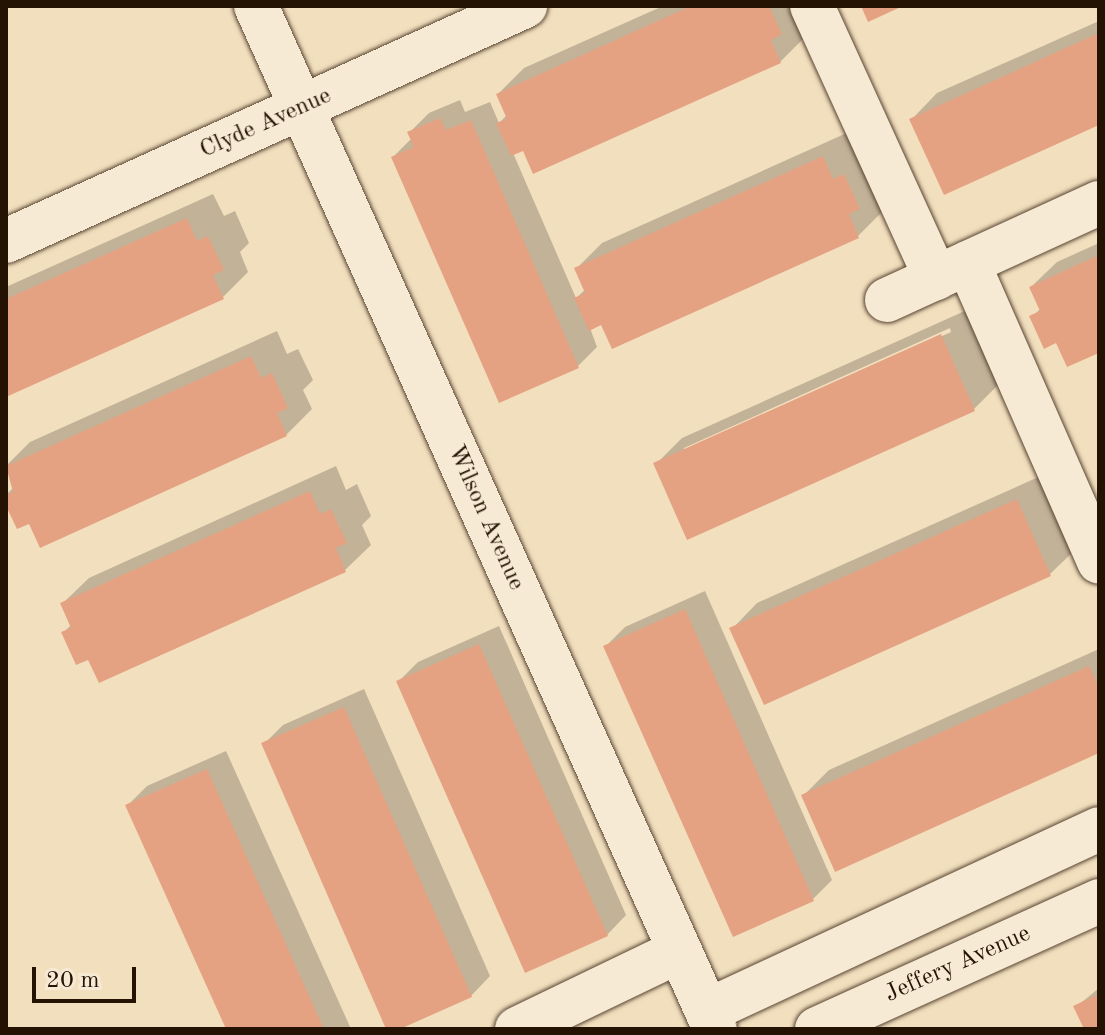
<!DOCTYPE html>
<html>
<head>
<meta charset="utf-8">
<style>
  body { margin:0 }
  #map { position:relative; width:1105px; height:1035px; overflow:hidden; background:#f2dfbe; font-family:"Old Standard TT",serif }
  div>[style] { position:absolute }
  .shadow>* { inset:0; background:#0003 }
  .building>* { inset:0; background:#e5a282 }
  .roads { filter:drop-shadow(0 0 2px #584532) drop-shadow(0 0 2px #584532) }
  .minor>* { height:44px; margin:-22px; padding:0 22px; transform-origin:22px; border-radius:22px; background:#f7ead5 }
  span { translate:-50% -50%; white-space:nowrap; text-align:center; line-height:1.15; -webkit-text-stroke:7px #f7ead5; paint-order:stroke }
  .street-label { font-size:24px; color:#241203 }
  .frame { position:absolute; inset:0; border:8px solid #241203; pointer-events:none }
  .scale { position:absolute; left:32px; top:967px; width:104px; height:36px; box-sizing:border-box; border:4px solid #241203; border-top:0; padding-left:10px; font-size:24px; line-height:28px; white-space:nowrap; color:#241203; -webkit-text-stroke:6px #f7ead5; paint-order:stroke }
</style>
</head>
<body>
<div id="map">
  <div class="shadow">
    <div style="clip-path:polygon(663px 6px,806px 6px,806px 36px,780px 62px,513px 153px,576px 298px,586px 289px,576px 269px,602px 243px,849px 132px,884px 210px,858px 236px,613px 346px,602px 323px,590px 328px,597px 347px,578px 366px,500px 400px,393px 157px,412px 138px,410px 132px,429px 113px,460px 100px,465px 112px,490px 102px,499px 123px,507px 115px,498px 94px,524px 68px)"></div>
    <div style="clip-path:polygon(1099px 21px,1099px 123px,912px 119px,937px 93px)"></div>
    <div style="clip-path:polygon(213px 194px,224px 216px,235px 211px,249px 243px,240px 252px,248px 272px,222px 298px,6px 395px,6px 287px)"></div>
    <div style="clip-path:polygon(1099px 243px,1099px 351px,1057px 341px,1032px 317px,1041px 308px,1031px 287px,1057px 262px)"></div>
    <div style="clip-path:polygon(evenodd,967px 310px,1000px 383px,974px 409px,688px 537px,656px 464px,682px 438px,967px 310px,950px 328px,951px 332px,684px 452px,684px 448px,950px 328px)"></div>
    <div style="clip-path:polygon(277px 331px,287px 354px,298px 349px,313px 380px,303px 390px,312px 409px,286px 435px,30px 522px,6px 501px,6px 495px,13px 488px,6px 466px,30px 442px)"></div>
    <div style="clip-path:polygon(336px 466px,346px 490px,357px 484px,371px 516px,362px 525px,371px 545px,345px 570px,89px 657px,63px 633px,72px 624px,63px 603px,89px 578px)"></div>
    <div style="clip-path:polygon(1043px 475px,1076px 549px,1050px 574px,765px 703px,732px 629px,757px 603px)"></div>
    <div style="clip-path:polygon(705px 591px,832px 880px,813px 899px,606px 646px,625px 627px)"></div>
    <div style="clip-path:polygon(499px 626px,626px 915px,607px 935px,398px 682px,418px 662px)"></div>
    <div style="clip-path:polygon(1099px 649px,1099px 751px,803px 796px,829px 770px)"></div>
    <div style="clip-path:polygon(364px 689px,490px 976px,471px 996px,395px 1029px,388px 1029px,264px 744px,283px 725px)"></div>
    <div style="clip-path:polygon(226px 751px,351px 1029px,228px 1029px,128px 805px,147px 786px)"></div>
    <div style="clip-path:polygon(1099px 988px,1099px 1029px,1086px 1029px,1076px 1007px)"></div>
  </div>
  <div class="building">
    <div style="clip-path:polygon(691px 6px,769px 6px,782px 34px,771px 40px,781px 63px,533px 174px,523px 151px,511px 156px,496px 123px,507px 119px,496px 94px)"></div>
    <div style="clip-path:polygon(861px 6px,903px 6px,868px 22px)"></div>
    <div style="clip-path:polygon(1099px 33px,1099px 125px,944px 195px,909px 119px)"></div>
    <div style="clip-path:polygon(440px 118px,446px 130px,471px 120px,579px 368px,499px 403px,391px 157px,414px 147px,407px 132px)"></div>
    <div style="clip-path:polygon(823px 156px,833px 179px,844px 174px,860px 209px,849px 214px,859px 238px,612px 349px,601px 325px,589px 331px,574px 298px,585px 293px,574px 268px)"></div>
    <div style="clip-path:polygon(187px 218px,197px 241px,208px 236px,224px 270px,213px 275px,224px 299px,6px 397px,6px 299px)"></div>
    <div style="clip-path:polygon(1099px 255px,1099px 353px,1067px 367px,1056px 343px,1044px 349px,1029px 316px,1040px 311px,1029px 287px)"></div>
    <div style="clip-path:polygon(941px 334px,975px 411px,687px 540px,653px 463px)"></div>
    <div style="clip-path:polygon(251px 356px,261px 378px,272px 373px,288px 408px,277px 413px,287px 436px,40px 548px,29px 524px,17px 529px,6px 506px,6px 495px,13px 492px,6px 466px)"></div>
    <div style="clip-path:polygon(310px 491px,320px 514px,331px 509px,347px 543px,336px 548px,346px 572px,99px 683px,88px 660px,76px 665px,61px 632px,71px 628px,60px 603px)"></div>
    <div style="clip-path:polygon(1017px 499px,1051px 576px,764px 705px,729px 628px)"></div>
    <div style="clip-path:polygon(685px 609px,814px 901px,733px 937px,603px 646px)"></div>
    <div style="clip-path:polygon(479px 644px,608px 936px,525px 973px,396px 681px)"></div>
    <div style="clip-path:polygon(1089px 666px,1099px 688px,1099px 753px,835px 872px,801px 795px)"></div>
    <div style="clip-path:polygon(344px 707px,472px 997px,400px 1029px,386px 1029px,261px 743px)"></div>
    <div style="clip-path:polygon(207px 769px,324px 1029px,226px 1029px,125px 805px)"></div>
    <div style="clip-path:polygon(1099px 994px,1099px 1029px,1084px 1029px,1073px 1006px)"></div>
  </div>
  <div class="roads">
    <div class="minor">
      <div style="left:256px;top:6px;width:1121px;rotate:65.84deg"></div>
      <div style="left:812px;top:6px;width:299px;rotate:65.5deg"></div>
      <div style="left:6px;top:241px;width:570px;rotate:-24.36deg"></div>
      <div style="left:968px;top:263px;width:326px;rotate:66.3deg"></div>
      <div style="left:887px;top:300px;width:233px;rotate:-24.6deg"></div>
      <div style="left:707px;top:1011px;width:432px;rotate:-24.9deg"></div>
      <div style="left:517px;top:1029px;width:180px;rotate:-25.7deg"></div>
      <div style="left:817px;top:1029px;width:310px;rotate:-24.4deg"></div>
    </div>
  </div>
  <div class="street-label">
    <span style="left:266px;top:124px;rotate:-24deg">Clyde Avenue</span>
    <span style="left:485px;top:518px;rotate:66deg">Wilson Avenue</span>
    <span style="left:958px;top:965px;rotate:-24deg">Jeffery Avenue</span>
  </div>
  <div class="frame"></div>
  <div class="scale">20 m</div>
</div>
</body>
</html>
